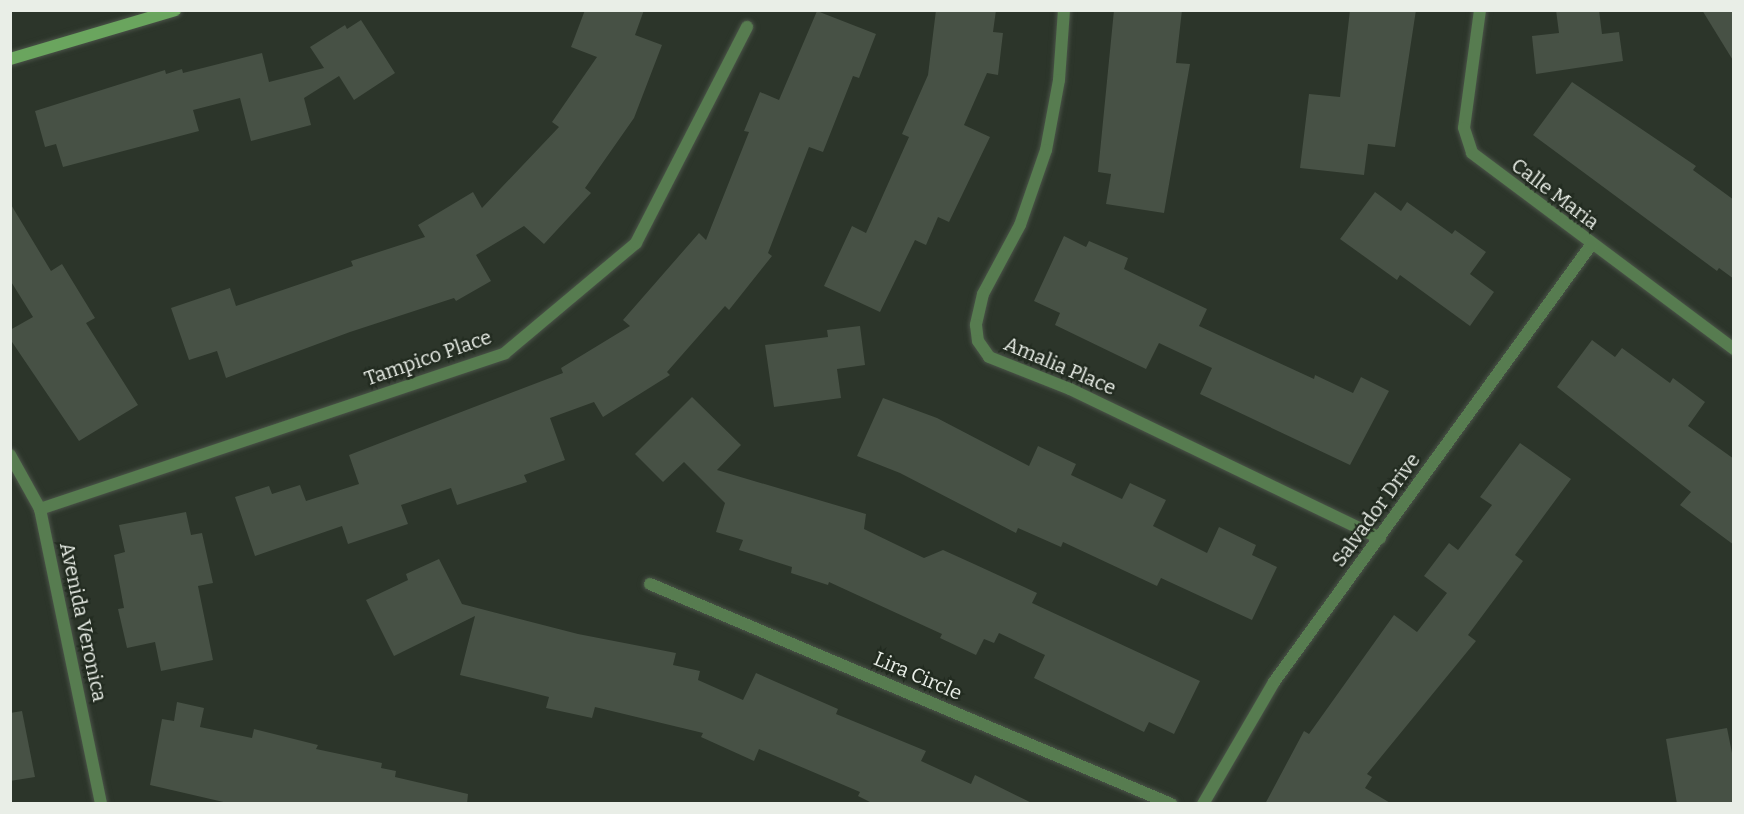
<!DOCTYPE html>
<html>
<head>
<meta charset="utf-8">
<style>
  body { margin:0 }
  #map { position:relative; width:1744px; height:814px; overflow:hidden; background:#2c352a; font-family:Bitter,serif }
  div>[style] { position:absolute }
  .building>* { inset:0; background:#475145 }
  .roads { filter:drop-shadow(0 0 2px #4a5348) drop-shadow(0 0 2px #4a5348) }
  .street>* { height:12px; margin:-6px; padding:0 6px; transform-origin:6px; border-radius:6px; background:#577c50 }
  .secondary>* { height:12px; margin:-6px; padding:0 6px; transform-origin:6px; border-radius:6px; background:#6aa55e }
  span { translate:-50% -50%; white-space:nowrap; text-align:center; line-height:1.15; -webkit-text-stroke:4.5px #222b20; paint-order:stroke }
  .street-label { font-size:20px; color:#e9eee7 }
  .frame { position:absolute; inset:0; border:12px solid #e9eee7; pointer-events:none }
</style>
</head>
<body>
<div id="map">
  <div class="building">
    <div style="clip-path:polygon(585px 10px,644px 10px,635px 35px,662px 45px,634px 118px,585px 188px,591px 193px,544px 244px,524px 226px,476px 255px,491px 281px,456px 301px,454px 298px,350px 332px,226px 378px,217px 351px,189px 360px,171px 308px,230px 288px,236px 306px,353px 266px,351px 261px,425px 237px,418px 225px,473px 192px,482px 208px,559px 127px,552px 122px,597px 57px,571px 47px)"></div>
    <div style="clip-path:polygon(936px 10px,996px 10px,993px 32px,1003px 33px,998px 75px,987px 73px,964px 125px,990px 137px,949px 222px,938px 217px,926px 245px,915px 240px,880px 312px,824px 286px,852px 226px,866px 233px,909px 137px,902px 134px,928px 75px)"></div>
    <div style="clip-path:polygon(1114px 10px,1182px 10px,1176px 63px,1190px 64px,1164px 213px,1106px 204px,1111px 174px,1098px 172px)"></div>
    <div style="clip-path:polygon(1350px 10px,1416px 10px,1395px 147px,1368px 144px,1364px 175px,1300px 168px,1309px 94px,1340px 97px)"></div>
    <div style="clip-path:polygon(1556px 10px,1599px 10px,1602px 34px,1619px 32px,1623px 61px,1536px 74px,1532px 36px,1559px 33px)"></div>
    <div style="clip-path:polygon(1702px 10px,1734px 10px,1734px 62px)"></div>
    <div style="clip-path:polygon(817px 11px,876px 34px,859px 78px,853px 76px,823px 152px,809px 147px,768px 253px,772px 256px,729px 310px,725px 306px,667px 372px,670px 375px,603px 417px,594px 402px,550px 418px,565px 460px,524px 475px,527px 482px,457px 505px,451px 488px,401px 505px,408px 524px,348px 544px,342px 526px,255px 556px,235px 497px,269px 486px,272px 494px,300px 485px,306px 501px,359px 484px,349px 455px,563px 373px,561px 368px,630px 326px,623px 320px,699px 233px,706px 240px,749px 132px,744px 131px,760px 92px,779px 100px)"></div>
    <div style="clip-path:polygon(361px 20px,395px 73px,354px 100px,339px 76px,304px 98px,311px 125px,251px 141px,240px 98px,193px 110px,199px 131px,63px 167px,56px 144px,45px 147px,35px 111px,165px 70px,166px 74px,182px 69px,183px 73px,262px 53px,269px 82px,324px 68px,310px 47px,345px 25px,347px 29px)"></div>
    <div style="clip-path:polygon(1572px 82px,1696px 166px,1693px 170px,1734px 200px,1734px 279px,1719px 268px,1717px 271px,1533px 135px)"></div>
    <div style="clip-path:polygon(1375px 192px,1401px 211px,1407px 202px,1452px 234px,1455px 230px,1486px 252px,1470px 274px,1494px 292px,1470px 326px,1400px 275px,1397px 280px,1340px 239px)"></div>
    <div style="clip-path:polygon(10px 203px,51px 271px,62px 264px,95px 318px,86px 323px,138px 405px,79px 441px,10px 339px,10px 330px,33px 317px,10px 280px)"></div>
    <div style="clip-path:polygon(1064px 236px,1086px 247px,1089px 241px,1128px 258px,1124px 269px,1207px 309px,1199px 326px,1314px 379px,1315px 375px,1353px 393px,1361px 377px,1389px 391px,1350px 465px,1200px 394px,1212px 368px,1159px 343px,1146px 369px,1055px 325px,1060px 313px,1034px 301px)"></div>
    <div style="clip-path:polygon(860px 326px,865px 365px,837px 369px,841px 398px,774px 407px,765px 345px,828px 337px,827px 330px)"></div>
    <div style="clip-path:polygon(1592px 340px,1615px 357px,1622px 348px,1670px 383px,1673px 378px,1705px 402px,1688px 426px,1734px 459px,1734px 545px,1680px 505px,1691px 492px,1557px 387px)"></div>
    <div style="clip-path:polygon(692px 397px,741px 445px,717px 470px,866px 514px,864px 529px,924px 558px,943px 550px,974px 564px,1037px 593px,1032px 603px,1200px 681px,1174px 734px,1149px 722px,1144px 732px,1034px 678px,1045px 655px,999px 633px,994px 643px,984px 639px,976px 655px,940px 638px,942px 634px,829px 582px,828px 585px,791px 573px,792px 567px,739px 550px,743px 540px,716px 532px,725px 503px,684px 462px,663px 482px,635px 454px)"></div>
    <div style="clip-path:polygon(883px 398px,937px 418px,1029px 466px,1038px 446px,1076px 464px,1071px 475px,1122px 499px,1130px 483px,1166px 500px,1153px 526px,1207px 553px,1219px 527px,1256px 545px,1252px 555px,1277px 567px,1252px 620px,1161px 578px,1157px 586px,1063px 542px,1061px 547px,1018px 528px,1016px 533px,900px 473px,857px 456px)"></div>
    <div style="clip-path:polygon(1520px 443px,1571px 479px,1515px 555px,1523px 561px,1468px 635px,1476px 641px,1367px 774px,1372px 777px,1365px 788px,1392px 804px,1265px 804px,1304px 731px,1309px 734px,1394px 615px,1417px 632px,1447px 593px,1424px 576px,1449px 543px,1458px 550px,1492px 505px,1480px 497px)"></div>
    <div style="clip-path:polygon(186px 512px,191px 535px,202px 533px,213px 583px,198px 586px,213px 660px,161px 671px,155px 642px,127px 648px,118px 609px,124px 608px,114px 555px,125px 552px,119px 525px)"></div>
    <div style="clip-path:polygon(439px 559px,462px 604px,578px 634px,676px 653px,673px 665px,700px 671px,698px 680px,743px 700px,756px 673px,838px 709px,836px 714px,926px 751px,921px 761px,971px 784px,975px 775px,1034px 804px,874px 804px,858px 796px,860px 792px,759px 749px,754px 761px,701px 737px,703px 733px,595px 707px,592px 718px,546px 708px,549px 697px,460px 675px,475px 616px,394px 656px,366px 600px,408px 580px,406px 574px)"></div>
    <div style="clip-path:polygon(177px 702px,204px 708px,200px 727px,252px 738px,254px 729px,318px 745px,316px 749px,382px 763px,381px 768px,396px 771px,395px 777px,468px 794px,467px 804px,232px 804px,150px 785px,162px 719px,174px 721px)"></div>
    <div style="clip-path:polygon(22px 711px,35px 777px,10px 781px,10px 713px)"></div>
    <div style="clip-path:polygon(1727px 728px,1734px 763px,1734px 804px,1677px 804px,1666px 739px)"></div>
  </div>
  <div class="roads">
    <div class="street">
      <div style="left:1064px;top:10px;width:70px;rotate:94.1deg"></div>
      <div style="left:1059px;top:80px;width:71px;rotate:100.5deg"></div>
      <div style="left:1046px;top:150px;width:79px;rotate:109.1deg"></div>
      <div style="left:1020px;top:225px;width:78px;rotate:118.2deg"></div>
      <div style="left:983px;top:294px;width:32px;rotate:103deg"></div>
      <div style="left:976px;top:325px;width:16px;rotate:83deg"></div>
      <div style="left:978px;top:341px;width:19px;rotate:55deg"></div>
      <div style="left:989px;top:357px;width:87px;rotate:21.6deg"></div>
      <div style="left:1070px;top:389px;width:344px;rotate:25.7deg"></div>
      <div style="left:1480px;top:10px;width:119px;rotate:97.7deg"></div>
      <div style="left:1464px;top:128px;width:26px;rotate:72deg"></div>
      <div style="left:1472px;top:153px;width:327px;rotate:36.8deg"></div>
      <div style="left:10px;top:455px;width:62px;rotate:60.9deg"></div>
      <div style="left:40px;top:509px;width:301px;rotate:78.3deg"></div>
      <div style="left:40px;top:509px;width:490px;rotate:-18.5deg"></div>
      <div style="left:505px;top:353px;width:171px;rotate:-40deg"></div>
      <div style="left:636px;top:243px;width:243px;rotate:-62.8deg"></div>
      <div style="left:650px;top:584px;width:566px;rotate:22.89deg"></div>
      <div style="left:1203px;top:804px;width:141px;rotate:-59.8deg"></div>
      <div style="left:1274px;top:682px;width:540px;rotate:-54.04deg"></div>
    </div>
    <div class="secondary">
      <div style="left:10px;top:59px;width:172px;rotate:-16.5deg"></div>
    </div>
  </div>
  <div class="street-label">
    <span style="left:1555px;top:194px;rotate:37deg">Calle Maria</span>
    <span style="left:428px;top:358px;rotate:-19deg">Tampico Place</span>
    <span style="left:1060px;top:366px;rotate:23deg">Amalia Place</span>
    <span style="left:1376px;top:510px;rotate:-54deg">Salvador Drive</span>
    <span style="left:83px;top:622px;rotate:78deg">Avenida Veronica</span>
    <span style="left:918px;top:676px;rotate:23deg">Lira Circle</span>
  </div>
  <div class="frame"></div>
</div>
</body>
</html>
